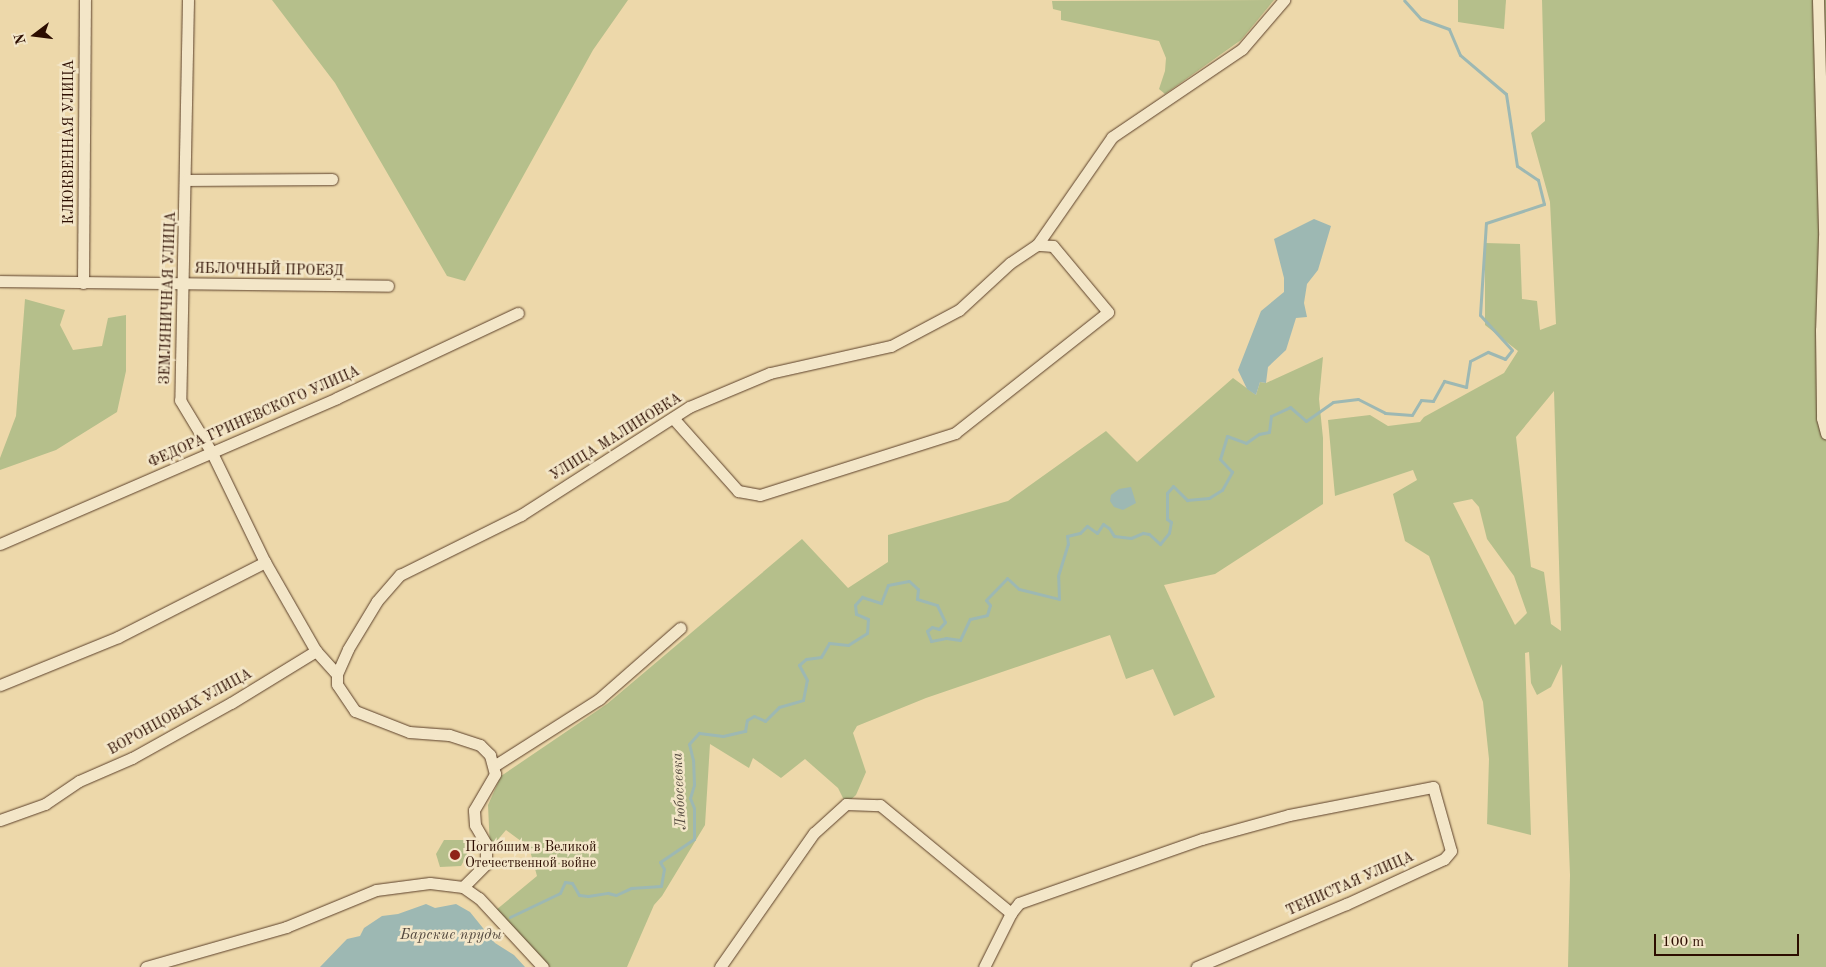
<!DOCTYPE html>
<html>
<head>
<meta charset="utf-8">
<style>
  body { margin:0 }
  #map { position:relative; width:1826px; height:967px; overflow:hidden; background:#edd8aa; font-family:"Old Standard TT",serif }
  div>[style] { position:absolute }
  .green>* { inset:0; background:#b5bf8b }
  .water>* { inset:0; background:#9db8b3 }
  .stream>* { height:3px; margin:-1.5px; padding:0 1.5px; transform-origin:1.5px; border-radius:1.5px; background:#9db8b3 }
  .roads { filter:drop-shadow(0 0 1px #5c402a) drop-shadow(0 0 1px #5c402a) }
  .minor>* { height:11px; margin:-5.5px; padding:0 5.5px; transform-origin:5.5px; border-radius:5.5px; background:#f3e6c8 }
  .dots>* { width:14px; height:14px; translate:-50% -50%; box-sizing:border-box; border:2px solid #f3e6c8; border-radius:50% }
  span { translate:-50% -50%; white-space:nowrap; text-align:center; line-height:1.15; -webkit-text-stroke:5px #f3e6c8; paint-order:stroke }
  .street-label { font-size:14px; color:#2c0d00 }
  .poi-label { font-size:14px; color:#2c0d00 }
  .left { translate:0 -50%; text-align:left }
  .water-label { font-size:15px; color:#54493f; font-style:italic }
  .north { position:absolute; left:10px; top:10px; width:50px; height:50px; -webkit-text-stroke:4px #f3e6c8; paint-order:stroke; rotate:255deg; font-size:14px; font-weight:700; line-height:20px; text-align:center; color:#2c0d00 }
  .north::after { content:''; display:block; margin:auto; width:18px; height:22px; background:#2c0d00; clip-path:polygon(50% 0,100% 100%,50% 72%,0 100%) }
  .scale { position:absolute; left:1654px; top:934px; width:145px; height:22px; box-sizing:border-box; border:2px solid #2c0d00; border-top:0; padding-left:6px; font-size:15px; line-height:18px; white-space:nowrap; color:#2c0d00; -webkit-text-stroke:4px #f3e6c8; paint-order:stroke }
</style>
</head>
<body>
<div id="map">
  <div class="green">
    <div style="clip-path:polygon(272px 0,628px 0,593px 50px,465px 281px,447px 276px,335px 83px)"></div>
    <div style="clip-path:polygon(1274px 0,1241px 40px,1165px 94px,1159px 89px,1165px 71px,1166px 58px,1159px 41px,1061px 20px,1061px 11px,1053px 9px,1052px 1px)"></div>
    <div style="clip-path:polygon(1458px 0,1506px 0,1504px 29px,1458px 22px)"></div>
    <div style="clip-path:polygon(evenodd,1542px 0,1826px 0,1826px 967px,1568px 967px,1570px 875px,1562px 664px,1551px 687px,1537px 695px,1531px 683px,1529px 652px,1525px 653px,1531px 835px,1487px 824px,1489px 759px,1483px 702px,1429px 556px,1405px 541px,1393px 494px,1417px 480px,1413px 470px,1335px 496px,1328px 420px,1370px 415px,1388px 426px,1420px 422px,1424px 417px,1504px 373px,1518px 351px,1485px 325px,1485px 243px,1520px 244px,1522px 299px,1537px 301px,1540px 330px,1556px 324px,1550px 202px,1531px 133px,1545px 121px,1542px 0,1554px 391px,1561px 631px,1551px 624px,1544px 572px,1531px 567px,1516px 437px,1554px 391px,1542px 0,1472px 499px,1479px 507px,1487px 539px,1514px 576px,1527px 613px,1515px 625px,1453px 503px,1472px 499px)"></div>
    <div style="clip-path:polygon(25px 299px,65px 310px,60px 325px,73px 350px,102px 346px,108px 318px,126px 315px,126px 371px,117px 412px,56px 450px,0 470px,0 458px,16px 416px)"></div>
    <div style="clip-path:polygon(1323px 357px,1319px 399px,1323px 438px,1323px 504px,1215px 574px,1164px 585px,1215px 697px,1174px 716px,1153px 669px,1126px 679px,1110px 635px,926px 698px,857px 726px,853px 733px,866px 772px,856px 795px,846px 804px,838px 788px,805px 759px,781px 778px,753px 758px,749px 768px,710px 744px,705px 825px,662px 896px,654px 905px,627px 967px,550px 967px,496px 910px,537px 876px,529px 847px,506px 830px,490px 849px,488px 805px,501px 776px,607px 704px,802px 539px,848px 588px,888px 562px,888px 535px,1008px 501px,1106px 431px,1137px 462px,1233px 378px,1256px 395px,1260px 382px,1266px 383px)"></div>
    <div style="clip-path:polygon(444px 840px,467px 840px,467px 855px,461px 866px,440px 867px,436px 854px)"></div>
  </div>
  <div class="water">
    <div style="clip-path:polygon(1314px 219px,1331px 226px,1318px 270px,1307px 284px,1304px 303px,1307px 317px,1296px 318px,1286px 350px,1268px 367px,1266px 383px,1260px 382px,1256px 395px,1247px 389px,1238px 370px,1261px 311px,1284px 292px,1284px 278px,1274px 239px)"></div>
    <div style="clip-path:polygon(1131px 487px,1136px 503px,1123px 510px,1114px 507px,1110px 501px,1111px 495px,1119px 489px)"></div>
    <div style="clip-path:polygon(426px 904px,435px 908px,456px 904px,470px 912px,495px 943px,514px 955px,525px 967px,320px 967px,347px 939px,360px 936px,364px 928px,382px 916px,398px 914px)"></div>
  </div>
  <div class="stream">
    <div style="left:510px;top:917px;width:55px;rotate:-25.6deg"></div>
    <div style="left:560px;top:893px;width:12px;rotate:-66deg"></div>
    <div style="left:565px;top:882px;width:7px;rotate:8deg"></div>
    <div style="left:572px;top:883px;width:14px;rotate:60deg"></div>
    <div style="left:579px;top:895px;width:9px;rotate:6deg"></div>
    <div style="left:588px;top:896px;width:20px;rotate:-9deg"></div>
    <div style="left:608px;top:893px;width:8px;rotate:14deg"></div>
    <div style="left:616px;top:895px;width:17px;rotate:-25deg"></div>
    <div style="left:631px;top:888px;width:30px;rotate:-4deg"></div>
    <div style="left:661px;top:886px;width:17px;rotate:-80deg"></div>
    <div style="left:664px;top:869px;width:8px;rotate:-120deg"></div>
    <div style="left:660px;top:862px;width:41px;rotate:-34.1deg"></div>
    <div style="left:694px;top:839px;width:31px;rotate:-90deg"></div>
    <div style="left:694px;top:808px;width:11px;rotate:-112deg"></div>
    <div style="left:690px;top:798px;width:14px;rotate:-73deg"></div>
    <div style="left:694px;top:785px;width:25px;rotate:-92deg"></div>
    <div style="left:693px;top:760px;width:16px;rotate:-104deg"></div>
    <div style="left:689px;top:744px;width:15px;rotate:-48deg"></div>
    <div style="left:699px;top:733px;width:24px;rotate:7deg"></div>
    <div style="left:723px;top:736px;width:23px;rotate:-13deg"></div>
    <div style="left:745px;top:731px;width:11px;rotate:-80deg"></div>
    <div style="left:747px;top:720px;width:8px;rotate:-30deg"></div>
    <div style="left:754px;top:716px;width:12px;rotate:24deg"></div>
    <div style="left:765px;top:721px;width:20px;rotate:-45deg"></div>
    <div style="left:779px;top:707px;width:25px;rotate:-16deg"></div>
    <div style="left:803px;top:700px;width:20px;rotate:-79deg"></div>
    <div style="left:807px;top:680px;width:17px;rotate:-118deg"></div>
    <div style="left:799px;top:665px;width:9px;rotate:-41deg"></div>
    <div style="left:806px;top:659px;width:15px;rotate:-8deg"></div>
    <div style="left:821px;top:657px;width:16px;rotate:-60deg"></div>
    <div style="left:829px;top:643px;width:19px;rotate:6deg"></div>
    <div style="left:848px;top:645px;width:22px;rotate:-32deg"></div>
    <div style="left:867px;top:633px;width:14px;rotate:-86deg"></div>
    <div style="left:868px;top:619px;width:13px;rotate:-157deg"></div>
    <div style="left:856px;top:614px;width:9px;rotate:-96deg"></div>
    <div style="left:855px;top:605px;width:11px;rotate:-49deg"></div>
    <div style="left:862px;top:597px;width:20px;rotate:18deg"></div>
    <div style="left:881px;top:603px;width:19px;rotate:-69deg"></div>
    <div style="left:888px;top:585px;width:21px;rotate:-11deg"></div>
    <div style="left:909px;top:581px;width:12px;rotate:42deg"></div>
    <div style="left:918px;top:589px;width:10px;rotate:96deg"></div>
    <div style="left:917px;top:599px;width:21px;rotate:17deg"></div>
    <div style="left:937px;top:605px;width:19px;rotate:65deg"></div>
    <div style="left:945px;top:622px;width:9px;rotate:131deg"></div>
    <div style="left:939px;top:629px;width:7px;rotate:-164deg"></div>
    <div style="left:932px;top:627px;width:6px;rotate:141deg"></div>
    <div style="left:927px;top:631px;width:11px;rotate:68deg"></div>
    <div style="left:931px;top:641px;width:15px;rotate:-11deg"></div>
    <div style="left:946px;top:638px;width:14px;rotate:8deg"></div>
    <div style="left:960px;top:640px;width:23px;rotate:-65deg"></div>
    <div style="left:970px;top:619px;width:17px;rotate:-13deg"></div>
    <div style="left:987px;top:615px;width:10px;rotate:-73deg"></div>
    <div style="left:990px;top:605px;width:6px;rotate:-129deg"></div>
    <div style="left:986px;top:600px;width:30px;rotate:-46deg"></div>
    <div style="left:1007px;top:578px;width:16px;rotate:43deg"></div>
    <div style="left:1019px;top:589px;width:41px;rotate:14deg"></div>
    <div style="left:1059px;top:599px;width:23px;rotate:-92deg"></div>
    <div style="left:1058px;top:576px;width:34px;rotate:-73deg"></div>
    <div style="left:1068px;top:544px;width:8px;rotate:-97deg"></div>
    <div style="left:1067px;top:536px;width:13px;rotate:-13deg"></div>
    <div style="left:1080px;top:533px;width:10px;rotate:-45deg"></div>
    <div style="left:1087px;top:526px;width:12px;rotate:35deg"></div>
    <div style="left:1097px;top:533px;width:11px;rotate:-56deg"></div>
    <div style="left:1103px;top:524px;width:7px;rotate:34deg"></div>
    <div style="left:1109px;top:528px;width:9px;rotate:58deg"></div>
    <div style="left:1114px;top:536px;width:17px;rotate:7deg"></div>
    <div style="left:1131px;top:538px;width:13px;rotate:-23deg"></div>
    <div style="left:1143px;top:533px;width:6px;rotate:9deg"></div>
    <div style="left:1149px;top:534px;width:15px;rotate:42deg"></div>
    <div style="left:1160px;top:544px;width:14px;rotate:-51deg"></div>
    <div style="left:1169px;top:533px;width:11px;rotate:-80deg"></div>
    <div style="left:1171px;top:522px;width:5px;rotate:-143deg"></div>
    <div style="left:1167px;top:519px;width:26px;rotate:-90deg"></div>
    <div style="left:1167px;top:493px;width:9px;rotate:-49deg"></div>
    <div style="left:1173px;top:486px;width:20px;rotate:45deg"></div>
    <div style="left:1187px;top:500px;width:22px;rotate:-5deg"></div>
    <div style="left:1209px;top:498px;width:15px;rotate:-32deg"></div>
    <div style="left:1222px;top:490px;width:21px;rotate:-61deg"></div>
    <div style="left:1232px;top:472px;width:18px;rotate:-133deg"></div>
    <div style="left:1220px;top:459px;width:24px;rotate:-73deg"></div>
    <div style="left:1227px;top:436px;width:20px;rotate:20deg"></div>
    <div style="left:1246px;top:443px;width:16px;rotate:-35deg"></div>
    <div style="left:1259px;top:434px;width:10px;rotate:-11deg"></div>
    <div style="left:1269px;top:432px;width:16px;rotate:-83deg"></div>
    <div style="left:1271px;top:416px;width:21px;rotate:-25deg"></div>
    <div style="left:1290px;top:407px;width:21px;rotate:41deg"></div>
    <div style="left:1306px;top:421px;width:33px;rotate:-35deg"></div>
    <div style="left:1333px;top:402px;width:25px;rotate:-7deg"></div>
    <div style="left:1358px;top:399px;width:30px;rotate:27deg"></div>
    <div style="left:1385px;top:413px;width:27px;rotate:4deg"></div>
    <div style="left:1412px;top:415px;width:17px;rotate:-59deg"></div>
    <div style="left:1421px;top:400px;width:12px;rotate:5deg"></div>
    <div style="left:1433px;top:401px;width:23px;rotate:-61deg"></div>
    <div style="left:1444px;top:381px;width:23px;rotate:15deg"></div>
    <div style="left:1466px;top:387px;width:26px;rotate:-81deg"></div>
    <div style="left:1470px;top:361px;width:20px;rotate:-27deg"></div>
    <div style="left:1488px;top:352px;width:18px;rotate:22deg"></div>
    <div style="left:1505px;top:359px;width:11px;rotate:-52deg"></div>
    <div style="left:1512px;top:350px;width:47px;rotate:-132.4deg"></div>
    <div style="left:1480px;top:315px;width:92px;rotate:-86.3deg"></div>
    <div style="left:1486px;top:223px;width:61px;rotate:-18.1deg"></div>
    <div style="left:1544px;top:204px;width:25px;rotate:-104deg"></div>
    <div style="left:1538px;top:180px;width:25px;rotate:-146deg"></div>
    <div style="left:1517px;top:166px;width:73px;rotate:-98.7deg"></div>
    <div style="left:1506px;top:94px;width:60px;rotate:-139.7deg"></div>
    <div style="left:1460px;top:55px;width:28px;rotate:-113deg"></div>
    <div style="left:1449px;top:29px;width:30px;rotate:-160deg"></div>
    <div style="left:1421px;top:19px;width:25px;rotate:-132deg"></div>
  </div>
  <div class="roads">
    <div class="minor">
      <div style="left:188px;top:0;width:400px;rotate:91.1deg"></div>
      <div style="left:180px;top:400px;width:62px;rotate:58.9deg"></div>
      <div style="left:212px;top:453px;width:121px;rotate:64.1deg"></div>
      <div style="left:265px;top:562px;width:103px;rotate:60.2deg"></div>
      <div style="left:1818px;top:0;width:237px;rotate:88.5deg"></div>
      <div style="left:1824px;top:237px;width:93px;rotate:91.8deg"></div>
      <div style="left:1821px;top:330px;width:88px;rotate:89.3deg"></div>
      <div style="left:1822px;top:418px;width:16px;rotate:75deg"></div>
      <div style="left:186px;top:180px;width:146px;rotate:-0.4deg"></div>
      <div style="left:0;top:281px;width:388px;rotate:0.7deg"></div>
      <div style="left:83px;top:283px;width:283px;rotate:-89.6deg"></div>
      <div style="left:673px;top:418px;width:98px;rotate:48.3deg"></div>
      <div style="left:738px;top:491px;width:22px;rotate:10deg"></div>
      <div style="left:760px;top:495px;width:205px;rotate:-17.6deg"></div>
      <div style="left:955px;top:433px;width:195px;rotate:-38.3deg"></div>
      <div style="left:1108px;top:312px;width:86px;rotate:-129.8deg"></div>
      <div style="left:1053px;top:246px;width:16px;rotate:-176deg"></div>
      <div style="left:0;top:544px;width:367px;rotate:-23.4deg"></div>
      <div style="left:337px;top:398px;width:200px;rotate:-25.2deg"></div>
      <div style="left:0;top:685px;width:127px;rotate:-22.1deg"></div>
      <div style="left:118px;top:637px;width:165px;rotate:-27deg"></div>
      <div style="left:494px;top:766px;width:125px;rotate:-32.5deg"></div>
      <div style="left:599px;top:699px;width:108px;rotate:-41.2deg"></div>
      <div style="left:0;top:820px;width:48px;rotate:-19.6deg"></div>
      <div style="left:45px;top:804px;width:41px;rotate:-34.1deg"></div>
      <div style="left:79px;top:781px;width:58px;rotate:-23.5deg"></div>
      <div style="left:132px;top:758px;width:113px;rotate:-29.1deg"></div>
      <div style="left:231px;top:703px;width:100px;rotate:-31.5deg"></div>
      <div style="left:316px;top:651px;width:31px;rotate:48deg"></div>
      <div style="left:463px;top:887px;width:33px;rotate:-45deg"></div>
      <div style="left:486px;top:864px;width:20px;rotate:-90deg"></div>
      <div style="left:486px;top:844px;width:22px;rotate:-120deg"></div>
      <div style="left:475px;top:825px;width:15px;rotate:-94deg"></div>
      <div style="left:474px;top:810px;width:42px;rotate:-59.7deg"></div>
      <div style="left:495px;top:774px;width:20px;rotate:-105deg"></div>
      <div style="left:490px;top:755px;width:14px;rotate:-135deg"></div>
      <div style="left:480px;top:745px;width:33px;rotate:-162deg"></div>
      <div style="left:449px;top:735px;width:40px;rotate:-175.7deg"></div>
      <div style="left:409px;top:732px;width:58px;rotate:-158.7deg"></div>
      <div style="left:355px;top:711px;width:32px;rotate:-124deg"></div>
      <div style="left:337px;top:684px;width:10px;rotate:-90deg"></div>
      <div style="left:337px;top:674px;width:27px;rotate:-66deg"></div>
      <div style="left:348px;top:649px;width:56px;rotate:-58.9deg"></div>
      <div style="left:377px;top:601px;width:35px;rotate:-49deg"></div>
      <div style="left:400px;top:575px;width:135px;rotate:-26.4deg"></div>
      <div style="left:521px;top:515px;width:200px;rotate:-32.7deg"></div>
      <div style="left:689px;top:407px;width:88px;rotate:-22.8deg"></div>
      <div style="left:770px;top:373px;width:124px;rotate:-12.6deg"></div>
      <div style="left:891px;top:346px;width:77px;rotate:-27.9deg"></div>
      <div style="left:959px;top:310px;width:69px;rotate:-42.7deg"></div>
      <div style="left:1010px;top:263px;width:32px;rotate:-34deg"></div>
      <div style="left:1037px;top:245px;width:131px;rotate:-55.2deg"></div>
      <div style="left:1112px;top:137px;width:157px;rotate:-34.1deg"></div>
      <div style="left:1242px;top:49px;width:65px;rotate:-49.4deg"></div>
      <div style="left:146px;top:967px;width:146px;rotate:-15.9deg"></div>
      <div style="left:286px;top:927px;width:97px;rotate:-22.3deg"></div>
      <div style="left:376px;top:890px;width:54px;rotate:-7.4deg"></div>
      <div style="left:430px;top:883px;width:33px;rotate:7deg"></div>
      <div style="left:463px;top:887px;width:19px;rotate:35deg"></div>
      <div style="left:479px;top:898px;width:94px;rotate:47.2deg"></div>
      <div style="left:720px;top:967px;width:164px;rotate:-55deg"></div>
      <div style="left:814px;top:833px;width:43px;rotate:-42.2deg"></div>
      <div style="left:846px;top:804px;width:34px;rotate:2deg"></div>
      <div style="left:880px;top:805px;width:170px;rotate:39.5deg"></div>
      <div style="left:1011px;top:913px;width:13px;rotate:-51deg"></div>
      <div style="left:1019px;top:903px;width:194px;rotate:-19.3deg"></div>
      <div style="left:1202px;top:839px;width:90px;rotate:-15.4deg"></div>
      <div style="left:1289px;top:815px;width:147px;rotate:-11deg"></div>
      <div style="left:1433px;top:787px;width:66px;rotate:74.3deg"></div>
      <div style="left:1451px;top:851px;width:11px;rotate:131deg"></div>
      <div style="left:1444px;top:859px;width:108px;rotate:155.3deg"></div>
      <div style="left:1346px;top:904px;width:162px;rotate:157.1deg"></div>
      <div style="left:984px;top:967px;width:60px;rotate:-63.4deg"></div>
    </div>
  </div>
  <div class="dots">
    <div style="left:455px;top:855px;background:#8f2418"></div>
  </div>
  <div class="street-label">
    <span style="left:69px;top:142px;rotate:-90deg">КЛЮКВЕННАЯ УЛИЦА</span>
    <span style="left:269px;top:270px;rotate:1deg">ЯБЛОЧНЫЙ ПРОЕЗД</span>
    <span style="left:168px;top:298px;rotate:-88deg">ЗЕМЛЯНИЧНАЯ УЛИЦА</span>
    <span style="left:254px;top:417px;rotate:-24deg">ФЕДОРА ГРИНЕВСКОГО УЛИЦА</span>
    <span style="left:616px;top:437px;rotate:-32deg">УЛИЦА МАЛИНОВКА</span>
    <span style="left:180px;top:712px;rotate:-29deg">ВОРОНЦОВЫХ УЛИЦА</span>
    <span style="left:1350px;top:884px;rotate:-24deg">ТЕНИСТАЯ УЛИЦА</span>
  </div>
  <div class="poi-label">
    <span class="left" style="left:465px;top:855px">Погибшим в Великой<br>Отечественной войне</span>
  </div>
  <div class="water-label">
    <span style="left:680px;top:791px;rotate:-93deg">Любосеевка</span>
    <span style="left:451px;top:936px">Барские пруды</span>
  </div>
  <div class="north">N</div>
  <div class="scale">100 m</div>
</div>
</body>
</html>
